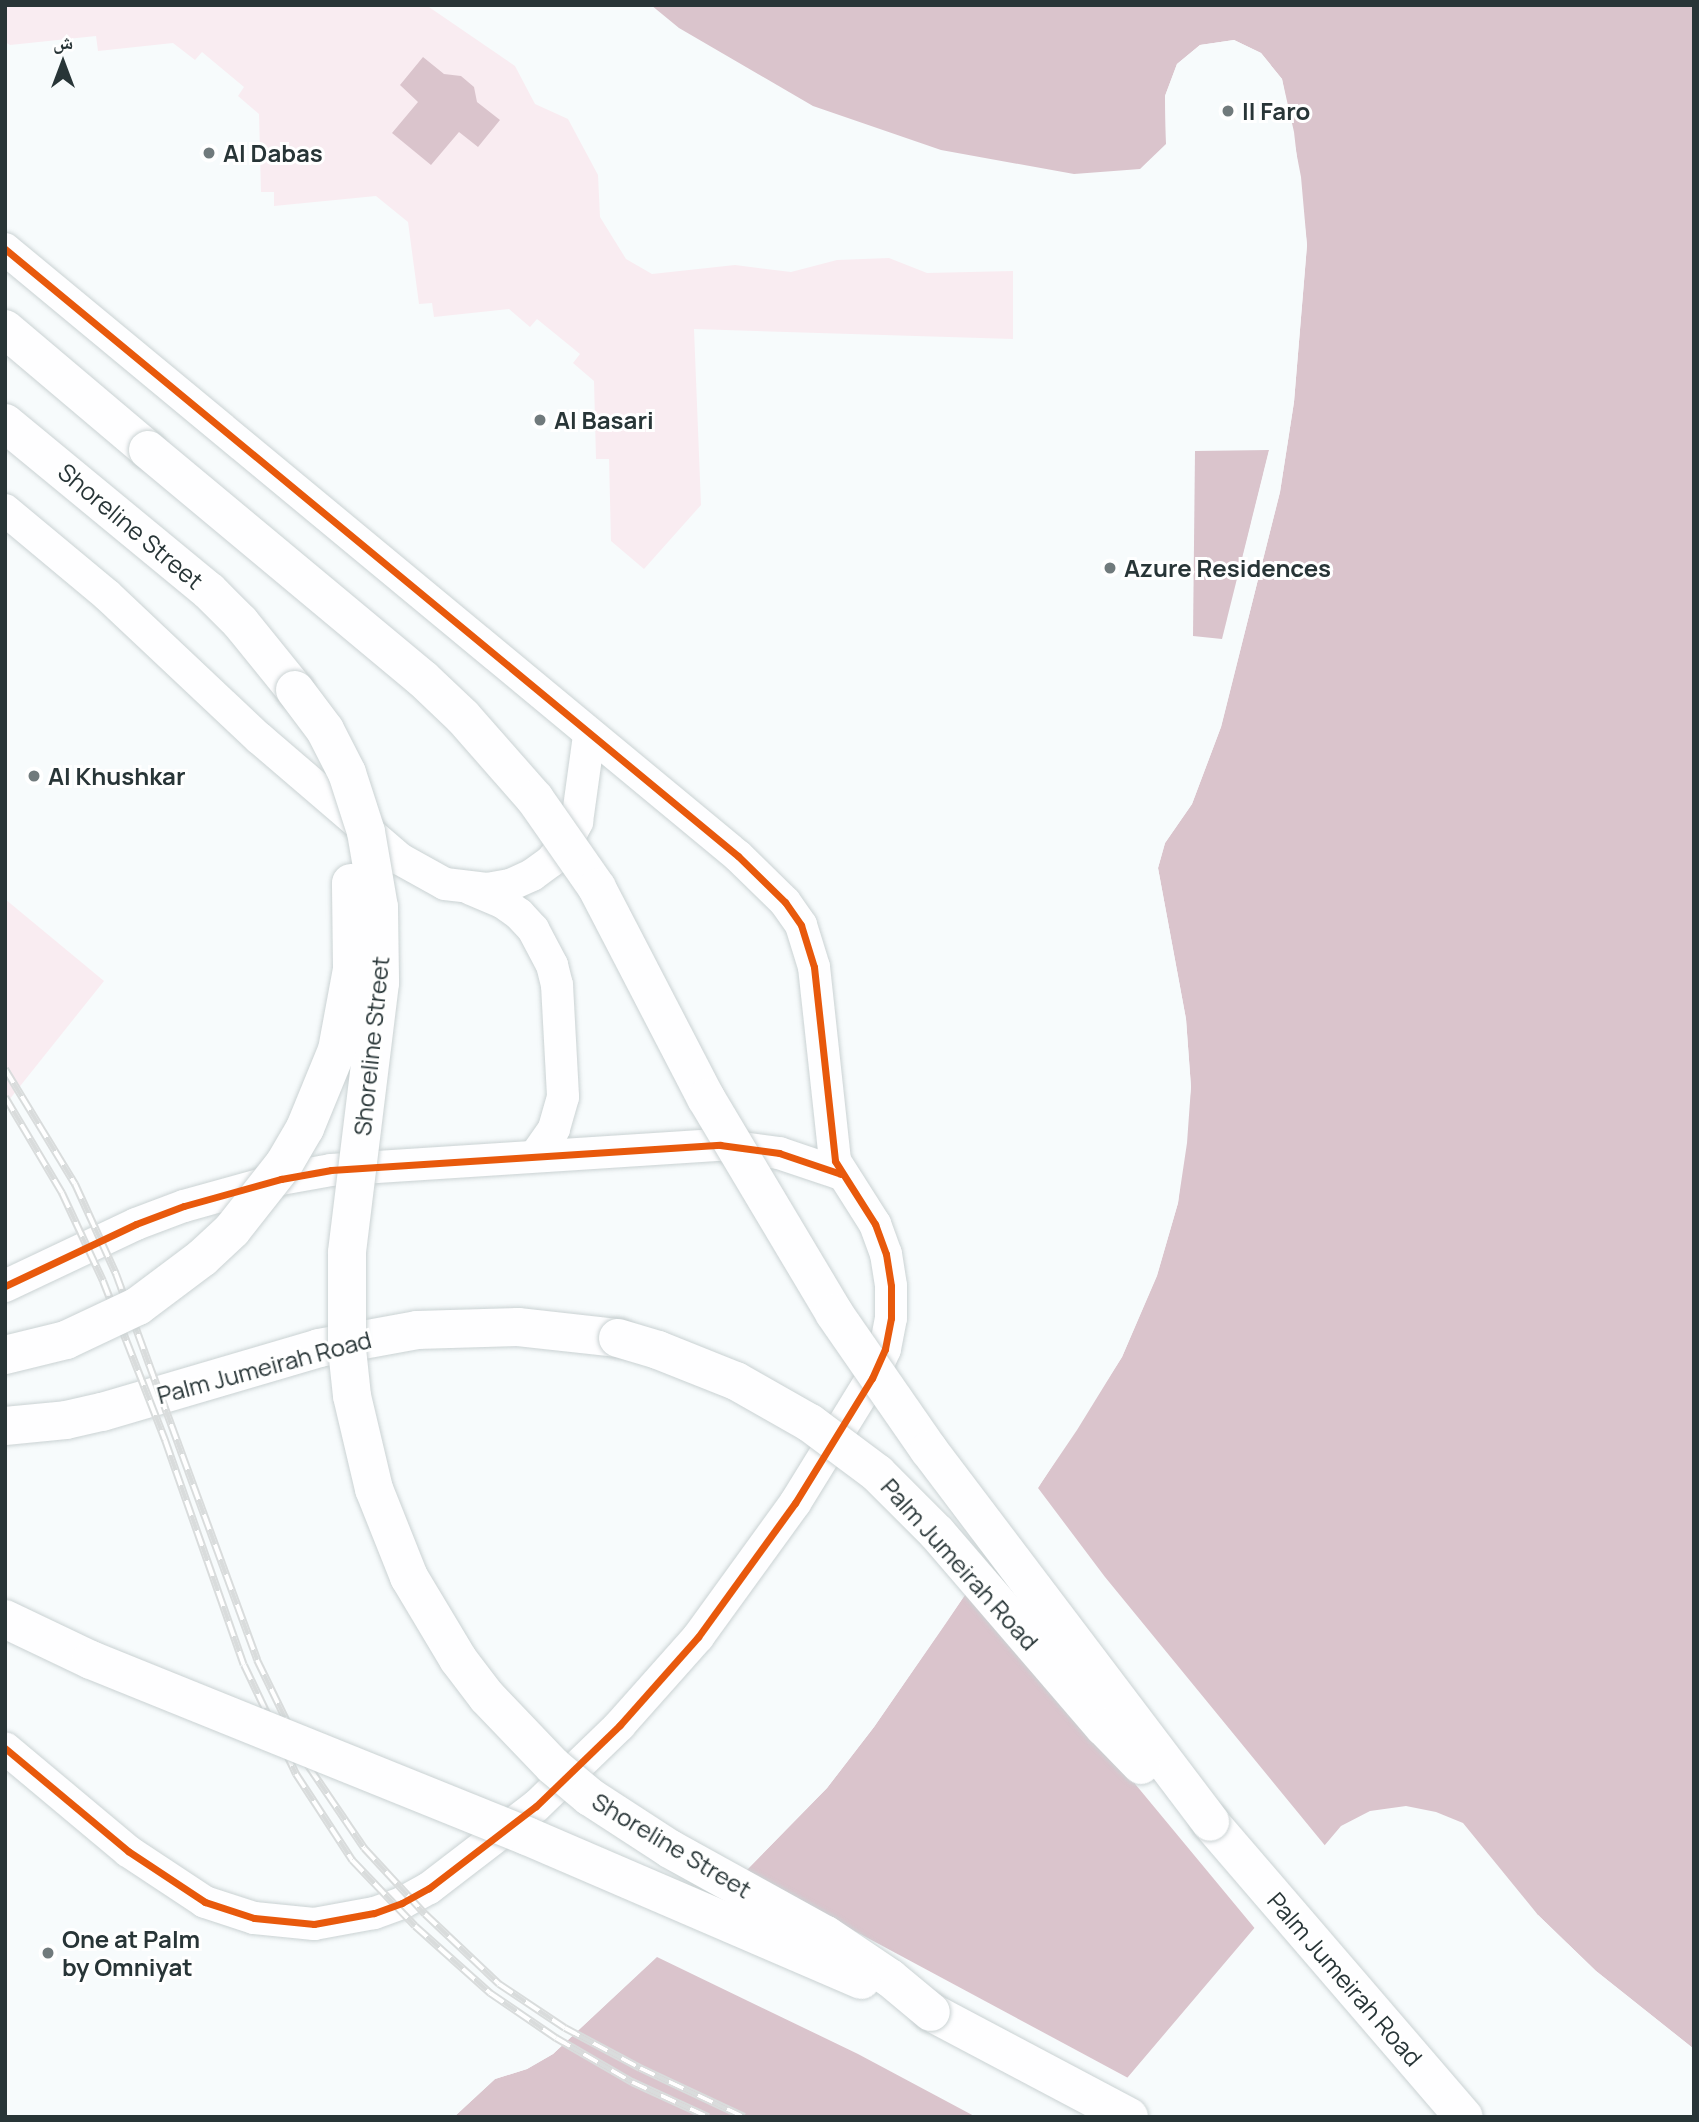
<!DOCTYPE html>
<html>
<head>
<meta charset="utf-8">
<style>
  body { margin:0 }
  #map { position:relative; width:1699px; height:2122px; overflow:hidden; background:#f7fbfc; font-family:Manrope,"Noto Naskh Arabic",sans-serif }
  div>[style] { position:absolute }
  .green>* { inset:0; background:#f9ecf1 }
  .water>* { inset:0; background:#dac4cc }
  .pier>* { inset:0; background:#f7fbfc }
  .roads { filter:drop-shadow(0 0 2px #cad2d3) drop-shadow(0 0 2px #cad2d3) }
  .minor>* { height:32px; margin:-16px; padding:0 16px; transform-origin:16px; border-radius:16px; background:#fefeff }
  .major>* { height:38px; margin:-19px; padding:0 19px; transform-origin:19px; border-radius:19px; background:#fefeff }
  .rail>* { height:8px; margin-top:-4px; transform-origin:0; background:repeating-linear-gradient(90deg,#fff 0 16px,#d9dcdc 0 32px); box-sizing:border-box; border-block:2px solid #d9dcdc }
  .bridges { filter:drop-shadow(0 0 2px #cad2d3) drop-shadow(0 0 2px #cad2d3) }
  .major-bridge>* { height:38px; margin:-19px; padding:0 19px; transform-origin:19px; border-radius:19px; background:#fefeff }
  .cycleway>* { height:7px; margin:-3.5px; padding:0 3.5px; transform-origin:3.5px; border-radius:3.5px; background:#e8590c }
  .dots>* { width:19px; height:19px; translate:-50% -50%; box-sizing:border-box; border:4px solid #fff; border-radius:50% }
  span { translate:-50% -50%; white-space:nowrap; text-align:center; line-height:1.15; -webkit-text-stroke:6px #fff; paint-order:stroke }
  .poi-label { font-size:24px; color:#283537; font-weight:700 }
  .left { translate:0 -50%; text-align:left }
  .street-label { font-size:24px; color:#283537 }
  .frame { position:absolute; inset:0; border:7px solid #283537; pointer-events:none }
  .north { position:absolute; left:28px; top:28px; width:70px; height:70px; -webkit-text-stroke:5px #fff; paint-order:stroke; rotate:0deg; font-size:19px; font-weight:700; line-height:28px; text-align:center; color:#283537 }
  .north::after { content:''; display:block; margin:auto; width:24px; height:32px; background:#283537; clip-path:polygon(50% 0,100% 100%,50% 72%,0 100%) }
</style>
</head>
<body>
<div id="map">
  <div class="green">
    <div style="clip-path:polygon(5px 5px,426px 5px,515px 66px,535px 104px,568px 119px,598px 175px,600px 217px,626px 259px,652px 274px,735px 265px,791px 272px,837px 260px,889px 258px,927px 273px,1013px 271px,1013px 339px,694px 329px,701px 505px,644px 569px,611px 541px,609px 459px,596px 459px,594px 381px,573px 363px,580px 354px,537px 319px,530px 327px,509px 309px,434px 317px,432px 303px,419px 304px,408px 222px,376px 196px,274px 206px,274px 192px,261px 192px,259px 114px,238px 96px,244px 87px,202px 52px,195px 60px,173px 43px,98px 51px,96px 36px,10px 45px,5px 42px)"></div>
    <div style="clip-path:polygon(5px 899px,104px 981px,5px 1105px)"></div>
  </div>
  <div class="water">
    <div style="clip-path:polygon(651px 5px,1694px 5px,1694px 2049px,1596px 1971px,1538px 1915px,1463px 1823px,1436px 1812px,1406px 1806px,1370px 1811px,1341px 1826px,1094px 2117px,454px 2117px,495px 2079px,527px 2069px,553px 2054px,721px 1896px,827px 1788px,874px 1727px,944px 1626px,1077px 1430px,1122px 1357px,1157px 1275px,1178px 1203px,1187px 1143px,1191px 1087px,1186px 1019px,1158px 868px,1165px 843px,1192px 804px,1221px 727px,1280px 492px,1294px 402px,1307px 245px,1301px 177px,1282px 79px,1261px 53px,1234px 40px,1200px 45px,1177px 64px,1165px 96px,1166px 144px,1140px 169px,1074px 174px,941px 150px,813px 106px,679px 28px)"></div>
    <div style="clip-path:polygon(423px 57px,444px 74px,461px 76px,474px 87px,477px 102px,500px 120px,478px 147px,459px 132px,431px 165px,392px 133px,418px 102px,400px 85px)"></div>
    <div style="clip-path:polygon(1269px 450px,1222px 639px,1193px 636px,1195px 451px)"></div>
  </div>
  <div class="pier">
    <div style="clip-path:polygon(1234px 40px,1261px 53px,1282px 79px,1294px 132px,1307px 245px,1294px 402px,1280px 492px,1221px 727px,1192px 804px,1165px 843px,1158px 868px,1186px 1019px,1191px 1087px,1178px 1203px,1157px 1276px,1122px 1357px,1038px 1488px,1105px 1577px,1327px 1848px,1257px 1931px,971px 1586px,874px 1727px,827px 1788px,745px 1872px,1130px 2079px,1098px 2117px,976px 2117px,858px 2054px,657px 1957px,553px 2054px,527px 2069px,495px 2079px,455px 2116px,450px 2117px,493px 2077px,526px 2066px,551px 2051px,718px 1894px,824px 1786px,872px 1725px,1074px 1428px,1119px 1355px,1153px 1274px,1174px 1202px,1187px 1087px,1183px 1019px,1154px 867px,1161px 841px,1189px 802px,1217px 726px,1276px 491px,1291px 402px,1303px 245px,1297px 178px,1279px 80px,1258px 55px,1233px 44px,1202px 48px,1179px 66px,1168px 97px,1168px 147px,1166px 144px,1165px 96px,1177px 64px,1200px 45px)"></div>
    <div style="clip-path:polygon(1270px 447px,1272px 451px,1226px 640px,1222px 642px)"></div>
    <div style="clip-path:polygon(1538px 1915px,1596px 1971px,1694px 2049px,1694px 2053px,1594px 1973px,1537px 1918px)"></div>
  </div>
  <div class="roads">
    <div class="minor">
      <div style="left:5px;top:249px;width:952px;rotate:39.63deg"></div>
      <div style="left:738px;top:856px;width:66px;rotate:44.4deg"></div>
      <div style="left:785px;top:902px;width:28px;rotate:55deg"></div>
      <div style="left:801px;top:925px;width:44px;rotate:72.8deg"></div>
      <div style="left:814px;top:967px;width:195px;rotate:83.8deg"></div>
      <div style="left:835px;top:1161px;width:75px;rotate:57.6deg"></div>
      <div style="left:875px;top:1224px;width:32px;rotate:70deg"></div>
      <div style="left:886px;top:1254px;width:32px;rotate:81deg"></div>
      <div style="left:891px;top:1286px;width:32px;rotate:90deg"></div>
      <div style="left:891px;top:1318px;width:32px;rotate:101deg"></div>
      <div style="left:885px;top:1349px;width:32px;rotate:114deg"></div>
      <div style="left:872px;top:1378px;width:147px;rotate:121.6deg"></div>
      <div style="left:795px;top:1503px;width:165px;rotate:125.9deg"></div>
      <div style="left:698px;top:1637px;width:118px;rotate:131.6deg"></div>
      <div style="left:620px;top:1725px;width:117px;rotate:136deg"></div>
      <div style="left:536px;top:1806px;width:135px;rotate:142.5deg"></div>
      <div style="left:429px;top:1888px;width:31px;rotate:151deg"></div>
      <div style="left:402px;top:1903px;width:30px;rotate:160deg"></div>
      <div style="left:374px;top:1913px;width:61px;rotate:169.6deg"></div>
      <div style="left:314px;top:1924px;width:60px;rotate:-174.3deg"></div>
      <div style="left:254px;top:1918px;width:52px;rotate:-161.9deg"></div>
      <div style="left:205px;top:1902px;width:92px;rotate:-146.5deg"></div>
      <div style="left:128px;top:1851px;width:160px;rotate:-140.1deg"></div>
      <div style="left:5px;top:510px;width:133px;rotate:39.8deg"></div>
      <div style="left:107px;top:595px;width:209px;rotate:43.3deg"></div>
      <div style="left:259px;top:738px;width:186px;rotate:40.6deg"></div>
      <div style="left:400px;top:859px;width:51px;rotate:29.1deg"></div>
      <div style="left:445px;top:884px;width:42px;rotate:6.8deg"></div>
      <div style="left:487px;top:889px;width:23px;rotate:-10deg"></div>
      <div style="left:510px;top:885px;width:24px;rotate:-24deg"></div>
      <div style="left:532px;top:875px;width:24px;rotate:-36deg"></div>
      <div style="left:551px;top:861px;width:23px;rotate:-50deg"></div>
      <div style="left:566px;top:843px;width:24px;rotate:-62deg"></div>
      <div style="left:577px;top:822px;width:87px;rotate:-82.1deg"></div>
      <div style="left:471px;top:889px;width:34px;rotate:23deg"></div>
      <div style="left:502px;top:902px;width:21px;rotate:35deg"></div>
      <div style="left:519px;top:914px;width:21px;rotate:47deg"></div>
      <div style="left:533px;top:929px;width:41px;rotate:62.2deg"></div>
      <div style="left:552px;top:965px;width:21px;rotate:76deg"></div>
      <div style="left:557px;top:985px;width:112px;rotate:86.9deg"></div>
      <div style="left:563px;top:1097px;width:33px;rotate:106deg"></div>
      <div style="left:554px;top:1129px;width:33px;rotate:125deg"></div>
      <div style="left:5px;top:1286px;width:145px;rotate:-25.3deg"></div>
      <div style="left:136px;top:1224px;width:51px;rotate:-20.6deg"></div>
      <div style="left:184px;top:1206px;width:101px;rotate:-15.6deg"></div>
      <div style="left:281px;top:1179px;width:51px;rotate:-10.2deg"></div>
      <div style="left:331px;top:1170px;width:390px;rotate:-3.7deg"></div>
      <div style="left:720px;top:1145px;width:60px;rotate:7.7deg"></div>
      <div style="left:779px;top:1153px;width:65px;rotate:18.7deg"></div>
    </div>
    <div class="major">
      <div style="left:5px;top:329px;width:187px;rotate:40.2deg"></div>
      <div style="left:5px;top:423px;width:264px;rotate:39.5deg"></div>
      <div style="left:209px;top:591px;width:44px;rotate:45deg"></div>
      <div style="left:240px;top:622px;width:87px;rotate:51deg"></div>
      <div style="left:5px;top:1426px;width:61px;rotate:-5.6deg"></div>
      <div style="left:66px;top:1420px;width:37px;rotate:-13deg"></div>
      <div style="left:102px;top:1412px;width:226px;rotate:-16.4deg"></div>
      <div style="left:319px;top:1348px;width:100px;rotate:-10.4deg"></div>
      <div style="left:417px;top:1330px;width:101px;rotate:-1.7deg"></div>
      <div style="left:518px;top:1327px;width:101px;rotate:6.3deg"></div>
      <div style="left:1210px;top:1822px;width:389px;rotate:49.3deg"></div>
      <div style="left:931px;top:2012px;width:224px;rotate:27.9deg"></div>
    </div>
  </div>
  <div class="rail">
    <div style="left:5px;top:1069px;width:135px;rotate:58.7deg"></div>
    <div style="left:75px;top:1184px;width:99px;rotate:65.5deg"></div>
    <div style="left:116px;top:1274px;width:411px;rotate:69.9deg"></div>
    <div style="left:257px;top:1660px;width:119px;rotate:64.1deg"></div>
    <div style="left:309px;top:1767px;width:98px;rotate:55.8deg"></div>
    <div style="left:364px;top:1848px;width:90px;rotate:47.3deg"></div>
    <div style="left:425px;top:1914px;width:102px;rotate:43.4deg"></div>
    <div style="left:499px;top:1984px;width:79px;rotate:33.7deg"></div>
    <div style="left:565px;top:2028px;width:85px;rotate:28.1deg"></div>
    <div style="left:640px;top:2068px;width:115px;rotate:25.2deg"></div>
    <div style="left:5px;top:1097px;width:112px;rotate:59.3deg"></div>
    <div style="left:62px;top:1193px;width:97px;rotate:65deg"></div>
    <div style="left:103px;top:1281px;width:171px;rotate:68.7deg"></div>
    <div style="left:165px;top:1440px;width:238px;rotate:70.7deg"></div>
    <div style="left:244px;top:1665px;width:121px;rotate:64.5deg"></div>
    <div style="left:296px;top:1774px;width:103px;rotate:56.9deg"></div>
    <div style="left:352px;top:1860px;width:91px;rotate:46.3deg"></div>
    <div style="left:415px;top:1926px;width:101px;rotate:41.8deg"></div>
    <div style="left:490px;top:1993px;width:80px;rotate:34.3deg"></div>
    <div style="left:556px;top:2038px;width:88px;rotate:30.1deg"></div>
    <div style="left:632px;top:2082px;width:84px;rotate:24.7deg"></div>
  </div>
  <div class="bridges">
    <div class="major-bridge">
      <div style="left:148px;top:450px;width:358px;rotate:39.8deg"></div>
      <div style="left:423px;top:679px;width:55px;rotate:43.5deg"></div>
      <div style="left:463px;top:717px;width:109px;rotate:48.7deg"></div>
      <div style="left:535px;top:799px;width:108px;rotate:55.1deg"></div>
      <div style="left:597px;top:888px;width:237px;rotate:62.6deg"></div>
      <div style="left:706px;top:1098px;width:250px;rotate:59.2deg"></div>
      <div style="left:834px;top:1313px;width:167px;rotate:55.3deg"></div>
      <div style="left:929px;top:1450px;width:466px;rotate:52.9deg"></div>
      <div style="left:295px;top:690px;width:50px;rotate:53.1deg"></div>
      <div style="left:325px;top:730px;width:48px;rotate:62.9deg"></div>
      <div style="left:347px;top:773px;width:62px;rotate:72.1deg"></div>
      <div style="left:366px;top:832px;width:76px;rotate:80.2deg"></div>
      <div style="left:379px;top:907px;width:76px;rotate:89.2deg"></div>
      <div style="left:380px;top:983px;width:272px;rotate:97deg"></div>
      <div style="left:347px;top:1253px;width:96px;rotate:90deg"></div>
      <div style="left:347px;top:1349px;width:47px;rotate:83.9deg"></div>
      <div style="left:352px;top:1396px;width:96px;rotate:76.7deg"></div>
      <div style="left:374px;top:1489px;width:95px;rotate:68.3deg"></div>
      <div style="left:409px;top:1577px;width:96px;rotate:59.1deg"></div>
      <div style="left:458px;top:1659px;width:48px;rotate:52.7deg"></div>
      <div style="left:487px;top:1697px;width:95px;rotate:46.3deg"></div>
      <div style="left:553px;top:1766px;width:48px;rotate:40deg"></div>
      <div style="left:590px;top:1797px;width:95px;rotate:33deg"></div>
      <div style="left:670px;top:1849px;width:178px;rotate:28.9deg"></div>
      <div style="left:826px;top:1935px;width:77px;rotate:33.9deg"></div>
      <div style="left:890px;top:1978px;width:53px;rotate:39.7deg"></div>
      <div style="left:618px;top:1338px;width:42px;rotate:16.7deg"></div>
      <div style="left:658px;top:1350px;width:84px;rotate:21.7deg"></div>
      <div style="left:736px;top:1381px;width:85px;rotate:29.6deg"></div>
      <div style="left:810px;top:1423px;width:84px;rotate:36.7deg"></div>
      <div style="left:877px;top:1473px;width:85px;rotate:45deg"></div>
      <div style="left:937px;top:1533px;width:256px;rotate:49.3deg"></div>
      <div style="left:1104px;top:1727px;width:53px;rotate:45.8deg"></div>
      <div style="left:5px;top:1355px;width:63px;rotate:-13.8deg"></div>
      <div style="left:66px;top:1340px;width:80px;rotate:-25.3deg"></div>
      <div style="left:138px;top:1306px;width:80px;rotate:-36.9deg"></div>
      <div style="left:202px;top:1258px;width:41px;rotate:-43deg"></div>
      <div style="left:232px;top:1230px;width:84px;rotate:-51.8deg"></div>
      <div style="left:284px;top:1164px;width:42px;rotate:-59.7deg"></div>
      <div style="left:305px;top:1128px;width:84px;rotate:-67.7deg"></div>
      <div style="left:337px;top:1050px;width:82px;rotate:-79.5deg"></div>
      <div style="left:352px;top:969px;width:86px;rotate:-90.7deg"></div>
      <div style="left:5px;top:1619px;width:95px;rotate:25.5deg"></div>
      <div style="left:91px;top:1660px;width:470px;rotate:22deg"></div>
      <div style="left:527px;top:1836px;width:364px;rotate:23.3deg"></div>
    </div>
  </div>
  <div class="cycleway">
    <div style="left:5px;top:249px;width:952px;rotate:39.63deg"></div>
    <div style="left:738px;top:856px;width:66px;rotate:44.4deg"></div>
    <div style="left:785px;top:902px;width:28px;rotate:55deg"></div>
    <div style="left:801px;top:925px;width:44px;rotate:72.8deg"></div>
    <div style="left:814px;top:967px;width:195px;rotate:83.8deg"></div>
    <div style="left:835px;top:1161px;width:75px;rotate:57.6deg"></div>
    <div style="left:875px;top:1224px;width:32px;rotate:70deg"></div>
    <div style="left:886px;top:1254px;width:32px;rotate:81deg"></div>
    <div style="left:891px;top:1286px;width:32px;rotate:90deg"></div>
    <div style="left:891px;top:1318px;width:32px;rotate:101deg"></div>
    <div style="left:885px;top:1349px;width:32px;rotate:114deg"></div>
    <div style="left:872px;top:1378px;width:147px;rotate:121.6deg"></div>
    <div style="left:795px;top:1503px;width:165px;rotate:125.9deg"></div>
    <div style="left:698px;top:1637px;width:118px;rotate:131.6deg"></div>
    <div style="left:620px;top:1725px;width:117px;rotate:136deg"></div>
    <div style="left:536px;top:1806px;width:135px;rotate:142.5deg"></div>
    <div style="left:429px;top:1888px;width:31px;rotate:151deg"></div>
    <div style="left:402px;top:1903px;width:30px;rotate:160deg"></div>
    <div style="left:374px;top:1913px;width:61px;rotate:169.6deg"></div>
    <div style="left:314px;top:1924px;width:60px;rotate:-174.3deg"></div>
    <div style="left:254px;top:1918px;width:52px;rotate:-161.9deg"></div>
    <div style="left:205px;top:1902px;width:92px;rotate:-146.5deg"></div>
    <div style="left:128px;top:1851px;width:160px;rotate:-140.1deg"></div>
    <div style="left:5px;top:1286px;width:145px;rotate:-25.3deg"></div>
    <div style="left:136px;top:1224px;width:51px;rotate:-20.6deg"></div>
    <div style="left:184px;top:1206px;width:101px;rotate:-15.6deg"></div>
    <div style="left:281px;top:1179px;width:51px;rotate:-10.2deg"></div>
    <div style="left:331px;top:1170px;width:390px;rotate:-3.7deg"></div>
    <div style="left:720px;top:1145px;width:60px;rotate:7.7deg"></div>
    <div style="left:779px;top:1153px;width:65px;rotate:18.7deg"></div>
  </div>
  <div class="dots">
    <div style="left:1228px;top:111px;background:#707a7c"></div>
    <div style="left:209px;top:153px;background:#707a7c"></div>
    <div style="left:540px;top:420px;background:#707a7c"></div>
    <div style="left:1110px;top:568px;background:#707a7c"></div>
    <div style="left:34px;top:776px;background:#707a7c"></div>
    <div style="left:48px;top:1953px;background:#707a7c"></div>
  </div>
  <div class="poi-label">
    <span class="left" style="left:1242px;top:111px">Il Faro</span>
    <span class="left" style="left:223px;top:153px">Al Dabas</span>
    <span class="left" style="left:554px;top:420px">Al Basari</span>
    <span class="left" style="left:1124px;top:568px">Azure Residences</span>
    <span class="left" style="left:48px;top:776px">Al Khushkar</span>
    <span class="left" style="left:62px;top:1953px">One at Palm<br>by Omniyat</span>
  </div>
  <div class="street-label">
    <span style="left:131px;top:526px;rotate:40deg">Shoreline Street</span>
    <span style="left:371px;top:1046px;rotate:-84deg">Shoreline Street</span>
    <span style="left:264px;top:1367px;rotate:-15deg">Palm Jumeirah Road</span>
    <span style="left:960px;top:1564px;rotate:48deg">Palm Jumeirah Road</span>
    <span style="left:672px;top:1845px;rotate:31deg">Shoreline Street</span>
    <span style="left:1345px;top:1979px;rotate:49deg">Palm Jumeirah Road</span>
  </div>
  <div class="frame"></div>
  <div class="north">ش</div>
</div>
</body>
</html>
